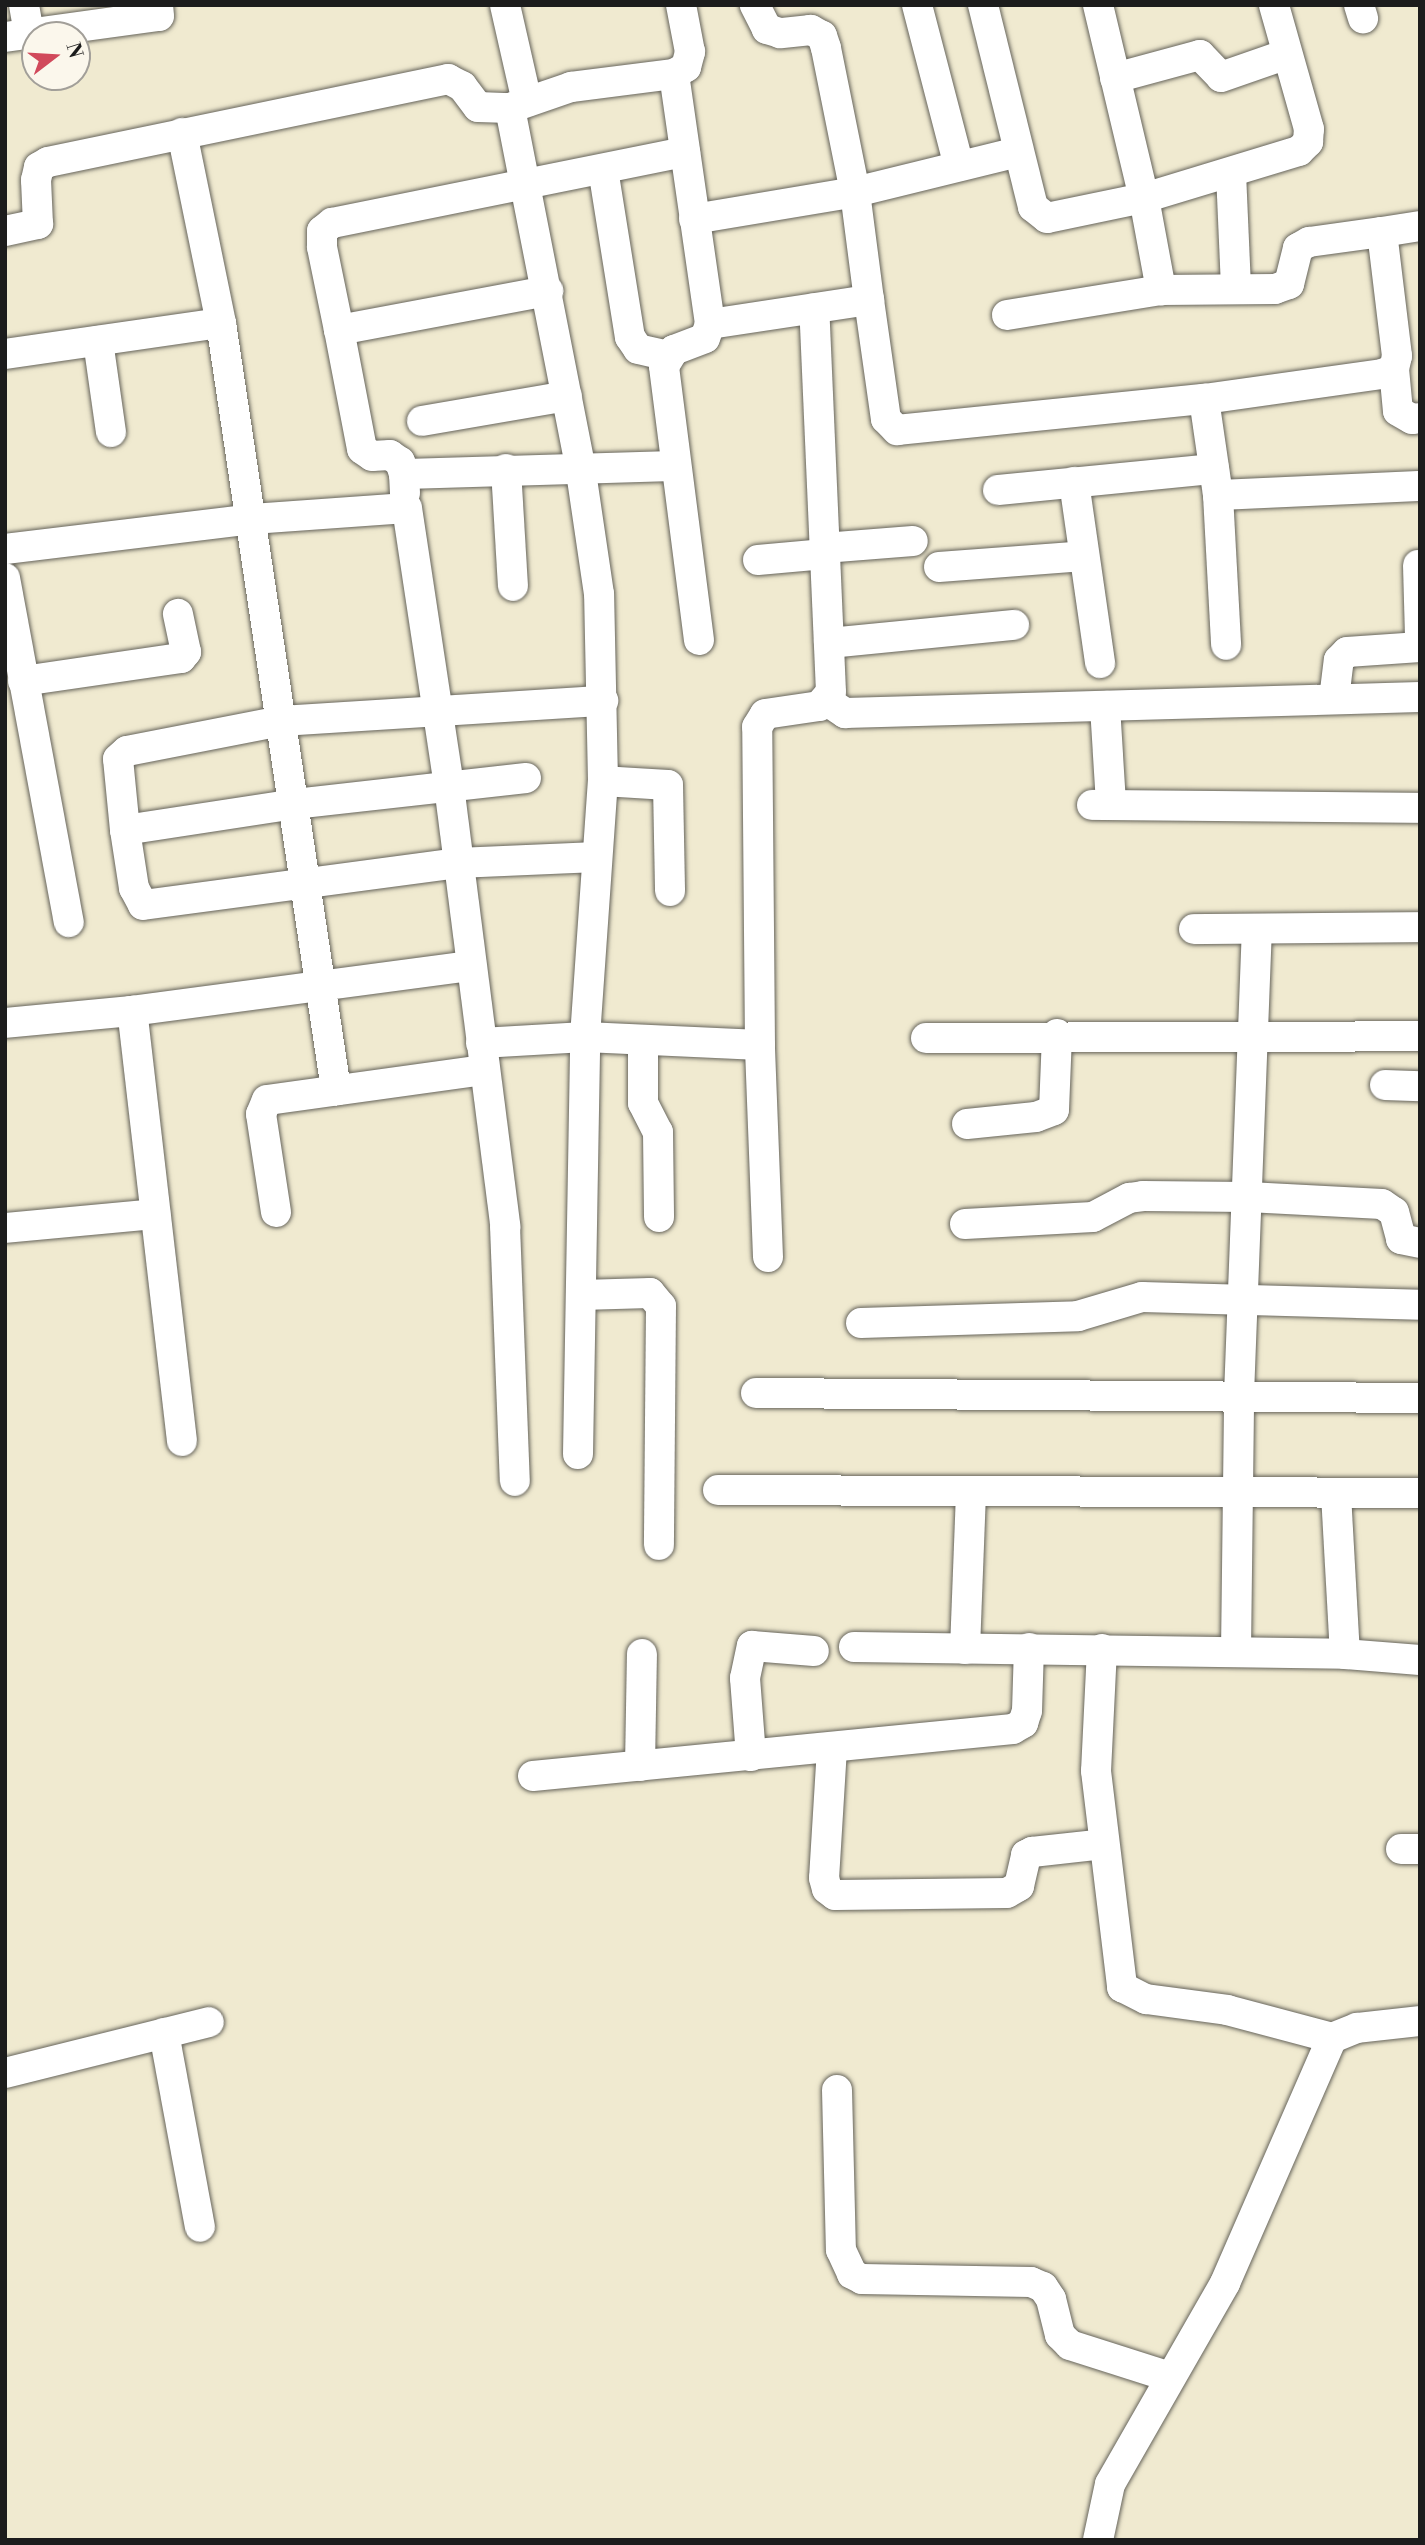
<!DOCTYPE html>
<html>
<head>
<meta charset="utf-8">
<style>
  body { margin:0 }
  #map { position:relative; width:1425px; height:2545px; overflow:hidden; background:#f0ead0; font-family:"Libre Bodoni",serif }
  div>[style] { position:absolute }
  .roads { filter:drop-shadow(0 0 2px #66645b) drop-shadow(0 0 2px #66645b) }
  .minor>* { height:30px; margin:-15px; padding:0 15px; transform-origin:15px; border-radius:15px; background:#fff }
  span { translate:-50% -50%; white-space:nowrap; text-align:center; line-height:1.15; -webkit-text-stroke:5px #fbf7ec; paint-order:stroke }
  .frame { position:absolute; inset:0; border:7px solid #1c1c1c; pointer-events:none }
  .north { position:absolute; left:21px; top:21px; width:70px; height:70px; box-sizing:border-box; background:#fbf7ec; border:2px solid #a29f99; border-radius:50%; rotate:73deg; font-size:19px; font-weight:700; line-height:28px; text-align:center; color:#1c1c1c }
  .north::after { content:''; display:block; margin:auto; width:24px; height:32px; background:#d1495b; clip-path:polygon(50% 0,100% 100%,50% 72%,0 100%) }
</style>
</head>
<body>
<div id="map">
  <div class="roads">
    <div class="minor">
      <div style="left:24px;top:5px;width:28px;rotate:80deg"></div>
      <div style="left:505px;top:5px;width:99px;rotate:77.2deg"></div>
      <div style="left:917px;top:5px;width:166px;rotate:75.4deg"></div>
      <div style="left:983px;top:5px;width:208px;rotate:76.1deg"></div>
      <div style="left:1033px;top:207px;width:18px;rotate:38deg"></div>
      <div style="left:1047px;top:218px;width:99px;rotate:-11.7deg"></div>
      <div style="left:1144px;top:198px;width:94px;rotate:79.5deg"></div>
      <div style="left:1098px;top:5px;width:198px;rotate:76.6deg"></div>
      <div style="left:1144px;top:198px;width:162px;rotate:-16.9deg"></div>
      <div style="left:1299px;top:151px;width:13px;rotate:-45deg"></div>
      <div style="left:1308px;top:142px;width:13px;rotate:-86deg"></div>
      <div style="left:1309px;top:129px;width:129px;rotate:-105.8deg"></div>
      <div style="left:1359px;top:5px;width:14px;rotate:73deg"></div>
      <div style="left:5px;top:37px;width:155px;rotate:-7.8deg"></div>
      <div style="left:159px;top:16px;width:11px;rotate:-95deg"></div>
      <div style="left:674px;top:74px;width:253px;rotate:81.8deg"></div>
      <div style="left:710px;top:324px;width:161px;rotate:-8.6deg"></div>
      <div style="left:869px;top:300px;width:109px;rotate:-97.4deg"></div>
      <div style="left:855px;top:192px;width:147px;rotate:-101.4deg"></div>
      <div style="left:826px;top:48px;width:13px;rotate:-108deg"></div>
      <div style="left:822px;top:36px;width:13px;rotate:-151deg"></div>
      <div style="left:811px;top:30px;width:31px;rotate:174deg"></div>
      <div style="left:780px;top:33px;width:14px;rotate:-163deg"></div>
      <div style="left:767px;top:29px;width:27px;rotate:-117deg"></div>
      <div style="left:1115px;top:78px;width:88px;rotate:-15.1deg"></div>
      <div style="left:1200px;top:55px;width:30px;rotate:46deg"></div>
      <div style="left:1221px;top:77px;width:70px;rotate:-19.2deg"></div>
      <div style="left:182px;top:133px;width:194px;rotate:78.4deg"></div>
      <div style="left:603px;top:169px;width:170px;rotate:80.9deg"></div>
      <div style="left:630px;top:337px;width:14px;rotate:56deg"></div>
      <div style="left:638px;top:349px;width:31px;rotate:13deg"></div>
      <div style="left:1231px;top:173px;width:114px;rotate:87.5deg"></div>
      <div style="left:694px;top:219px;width:163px;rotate:-9.5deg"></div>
      <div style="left:855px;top:192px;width:168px;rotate:-13.8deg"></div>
      <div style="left:5px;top:231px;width:34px;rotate:-12deg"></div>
      <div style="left:38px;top:224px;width:44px;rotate:-92.6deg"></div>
      <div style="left:36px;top:180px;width:13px;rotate:-77deg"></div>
      <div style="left:39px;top:167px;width:10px;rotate:-29deg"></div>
      <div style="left:48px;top:162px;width:409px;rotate:-11.7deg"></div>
      <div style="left:448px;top:79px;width:16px;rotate:27deg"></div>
      <div style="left:462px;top:86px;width:26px;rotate:53deg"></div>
      <div style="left:478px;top:107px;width:32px;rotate:2deg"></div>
      <div style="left:1382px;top:232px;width:38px;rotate:-9deg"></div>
      <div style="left:869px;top:300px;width:120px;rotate:81.9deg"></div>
      <div style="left:886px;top:419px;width:16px;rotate:45deg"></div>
      <div style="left:897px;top:430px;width:309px;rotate:-5.8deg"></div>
      <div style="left:1007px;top:315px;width:156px;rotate:-9.2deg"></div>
      <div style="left:1161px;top:290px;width:114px;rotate:-0.5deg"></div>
      <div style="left:1275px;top:289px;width:15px;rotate:-20deg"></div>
      <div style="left:1289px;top:284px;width:37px;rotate:-76deg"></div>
      <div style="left:1298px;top:248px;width:13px;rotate:-29deg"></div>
      <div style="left:1309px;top:242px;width:74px;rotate:-7.8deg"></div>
      <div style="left:1382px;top:232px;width:125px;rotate:83.1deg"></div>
      <div style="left:1397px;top:356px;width:13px;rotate:103deg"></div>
      <div style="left:1394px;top:369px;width:13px;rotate:157deg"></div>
      <div style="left:1382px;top:374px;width:180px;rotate:172deg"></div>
      <div style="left:1204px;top:399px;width:97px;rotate:81.7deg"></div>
      <div style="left:1218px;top:495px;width:202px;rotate:-2.6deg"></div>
      <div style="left:339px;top:330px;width:85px;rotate:-101.6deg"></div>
      <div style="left:322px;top:247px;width:16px;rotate:-90deg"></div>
      <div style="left:322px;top:231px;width:13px;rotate:-39deg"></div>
      <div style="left:332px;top:223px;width:360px;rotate:-11.4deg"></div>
      <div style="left:98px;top:341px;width:92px;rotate:81.9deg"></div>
      <div style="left:5px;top:354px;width:218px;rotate:-8.2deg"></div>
      <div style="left:221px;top:323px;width:776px;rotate:81.47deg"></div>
      <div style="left:1394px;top:369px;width:42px;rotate:84.6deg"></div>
      <div style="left:1398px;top:411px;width:16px;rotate:30deg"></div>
      <div style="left:1412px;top:419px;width:8px;rotate:-7deg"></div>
      <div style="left:422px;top:421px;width:147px;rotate:-9.8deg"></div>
      <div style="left:506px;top:469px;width:117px;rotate:86.6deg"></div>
      <div style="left:404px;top:474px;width:13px;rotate:-108deg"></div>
      <div style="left:400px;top:462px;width:12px;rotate:-145deg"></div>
      <div style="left:390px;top:455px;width:18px;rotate:177deg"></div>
      <div style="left:372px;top:456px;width:12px;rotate:-145deg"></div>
      <div style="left:362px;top:449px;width:121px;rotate:-100.9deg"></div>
      <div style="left:339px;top:330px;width:213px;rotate:-10.6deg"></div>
      <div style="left:1074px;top:482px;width:183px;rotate:81.8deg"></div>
      <div style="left:998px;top:490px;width:217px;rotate:-5.6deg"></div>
      <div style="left:405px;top:493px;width:19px;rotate:-93deg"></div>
      <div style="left:404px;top:474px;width:271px;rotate:-1.7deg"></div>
      <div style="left:1218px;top:495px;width:150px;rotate:86.9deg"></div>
      <div style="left:824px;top:548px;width:89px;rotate:-4.5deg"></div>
      <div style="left:5px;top:549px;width:249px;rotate:-6.9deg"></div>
      <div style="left:252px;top:519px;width:155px;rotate:-4.1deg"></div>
      <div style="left:407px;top:508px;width:281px;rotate:81.4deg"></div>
      <div style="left:449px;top:786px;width:444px;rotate:82.7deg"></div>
      <div style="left:505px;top:1226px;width:255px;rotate:87.8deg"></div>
      <div style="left:758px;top:560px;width:67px;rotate:-5.1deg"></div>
      <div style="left:1418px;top:565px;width:73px;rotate:88.4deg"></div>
      <div style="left:939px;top:567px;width:145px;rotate:-4.3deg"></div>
      <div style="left:5px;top:578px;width:350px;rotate:79.5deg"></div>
      <div style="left:699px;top:640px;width:276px;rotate:-97.3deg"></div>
      <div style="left:664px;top:366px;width:19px;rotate:-58deg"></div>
      <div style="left:674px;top:350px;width:33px;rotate:-21deg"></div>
      <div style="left:705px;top:338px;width:15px;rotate:-70deg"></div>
      <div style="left:829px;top:643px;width:186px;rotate:-5.6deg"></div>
      <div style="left:23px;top:681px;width:160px;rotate:-8.3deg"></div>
      <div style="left:181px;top:658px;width:8px;rotate:-50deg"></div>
      <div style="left:186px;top:652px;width:39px;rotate:-102deg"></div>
      <div style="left:1334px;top:699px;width:39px;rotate:-83deg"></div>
      <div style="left:1339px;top:660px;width:11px;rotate:-45deg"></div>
      <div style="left:1347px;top:652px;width:73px;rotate:-3.9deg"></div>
      <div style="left:827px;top:701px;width:22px;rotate:34deg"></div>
      <div style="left:845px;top:713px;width:575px;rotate:-1.59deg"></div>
      <div style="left:1105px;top:706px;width:99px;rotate:86.5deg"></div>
      <div style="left:526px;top:778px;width:232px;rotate:173.6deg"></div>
      <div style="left:295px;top:804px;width:172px;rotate:171.3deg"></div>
      <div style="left:125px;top:830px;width:71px;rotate:-95.6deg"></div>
      <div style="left:118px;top:759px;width:12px;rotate:-42deg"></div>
      <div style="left:127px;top:751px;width:157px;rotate:-11deg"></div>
      <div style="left:281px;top:721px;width:323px;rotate:-3.6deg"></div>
      <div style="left:603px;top:781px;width:65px;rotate:3.5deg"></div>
      <div style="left:668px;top:785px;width:106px;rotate:88.9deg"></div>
      <div style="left:1092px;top:805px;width:328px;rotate:0.5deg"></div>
      <div style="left:125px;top:830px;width:59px;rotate:81.2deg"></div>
      <div style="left:134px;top:888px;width:19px;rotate:62deg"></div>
      <div style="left:143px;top:905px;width:317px;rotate:-7.6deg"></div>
      <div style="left:457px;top:863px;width:140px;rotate:-2.5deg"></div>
      <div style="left:1194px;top:929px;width:226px;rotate:-0.5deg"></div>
      <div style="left:5px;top:1023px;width:128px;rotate:-5.4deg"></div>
      <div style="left:926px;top:1038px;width:494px;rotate:-0.2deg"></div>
      <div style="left:643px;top:1040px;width:63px;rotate:90deg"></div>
      <div style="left:643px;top:1103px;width:33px;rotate:63deg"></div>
      <div style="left:658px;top:1132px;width:85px;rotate:89.3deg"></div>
      <div style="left:481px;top:1043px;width:104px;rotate:-3.3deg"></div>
      <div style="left:585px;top:1037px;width:175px;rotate:2.6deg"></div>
      <div style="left:1385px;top:1085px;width:35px;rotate:2deg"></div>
      <div style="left:967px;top:1124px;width:69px;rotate:-5.8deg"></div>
      <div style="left:1036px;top:1117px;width:19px;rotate:-21deg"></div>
      <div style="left:1054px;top:1110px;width:76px;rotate:-87.7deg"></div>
      <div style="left:276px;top:1212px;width:99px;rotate:-98.7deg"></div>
      <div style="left:261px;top:1114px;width:15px;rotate:-67deg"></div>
      <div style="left:267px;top:1100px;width:219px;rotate:-7.9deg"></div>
      <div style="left:965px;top:1224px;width:128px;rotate:-3.1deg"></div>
      <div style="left:1093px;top:1217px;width:41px;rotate:-27.8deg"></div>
      <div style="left:1129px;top:1198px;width:14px;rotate:-8deg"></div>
      <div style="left:1143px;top:1196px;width:105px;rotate:0.5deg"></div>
      <div style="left:1248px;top:1197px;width:134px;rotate:3deg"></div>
      <div style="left:1382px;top:1204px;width:14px;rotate:34deg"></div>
      <div style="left:1394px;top:1212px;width:28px;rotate:75deg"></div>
      <div style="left:1401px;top:1239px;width:19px;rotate:12deg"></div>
      <div style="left:5px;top:1228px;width:151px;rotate:-5.3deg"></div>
      <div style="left:768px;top:1257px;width:212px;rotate:-92.2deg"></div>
      <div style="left:760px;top:1045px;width:318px;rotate:-90.5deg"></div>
      <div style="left:757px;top:727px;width:15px;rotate:-58deg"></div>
      <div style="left:765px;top:714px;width:55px;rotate:-8.4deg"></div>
      <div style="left:819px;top:706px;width:18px;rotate:-49deg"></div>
      <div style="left:831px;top:692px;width:384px;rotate:-92.5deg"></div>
      <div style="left:581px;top:1295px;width:69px;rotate:-1.7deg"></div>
      <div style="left:650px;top:1293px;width:17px;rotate:50deg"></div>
      <div style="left:661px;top:1306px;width:239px;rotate:90.5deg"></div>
      <div style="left:861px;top:1323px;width:217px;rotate:-1.8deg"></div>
      <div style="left:1078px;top:1316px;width:67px;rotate:-16.5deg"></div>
      <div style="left:1142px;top:1297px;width:278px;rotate:1.6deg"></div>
      <div style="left:756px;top:1393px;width:664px;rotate:0.43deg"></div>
      <div style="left:182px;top:1441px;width:433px;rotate:-96.6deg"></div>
      <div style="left:132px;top:1011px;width:342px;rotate:-7.6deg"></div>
      <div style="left:578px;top:1454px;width:417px;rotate:-89deg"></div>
      <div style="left:585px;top:1037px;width:257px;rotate:-86deg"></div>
      <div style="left:603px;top:781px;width:187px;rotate:-91.2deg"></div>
      <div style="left:599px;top:594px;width:130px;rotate:-98.4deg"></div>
      <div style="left:580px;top:465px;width:364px;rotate:-101.1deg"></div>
      <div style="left:510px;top:108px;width:65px;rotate:-19deg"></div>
      <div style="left:571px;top:87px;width:104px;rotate:-7.2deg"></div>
      <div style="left:674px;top:74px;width:14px;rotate:-30deg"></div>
      <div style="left:686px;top:67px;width:16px;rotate:-75deg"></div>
      <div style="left:690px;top:52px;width:48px;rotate:-100.8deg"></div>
      <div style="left:718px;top:1490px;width:702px;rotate:0.24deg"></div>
      <div style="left:1336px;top:1494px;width:160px;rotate:86.8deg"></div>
      <div style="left:854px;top:1647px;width:491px;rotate:0.8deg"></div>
      <div style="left:1345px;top:1654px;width:75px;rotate:4.6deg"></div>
      <div style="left:965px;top:1649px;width:155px;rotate:-87.8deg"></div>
      <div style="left:1102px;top:1649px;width:122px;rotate:92.8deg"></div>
      <div style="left:1096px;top:1771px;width:218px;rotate:83.1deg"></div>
      <div style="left:1122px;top:1987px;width:27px;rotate:27deg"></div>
      <div style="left:1146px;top:1999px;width:82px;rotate:7.7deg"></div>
      <div style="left:1227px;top:2010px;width:109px;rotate:14.9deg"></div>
      <div style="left:1236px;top:1652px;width:257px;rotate:-89.3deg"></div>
      <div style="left:1239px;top:1395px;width:466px;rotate:-87.8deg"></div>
      <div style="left:832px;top:1748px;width:130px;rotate:93.5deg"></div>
      <div style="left:824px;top:1878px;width:11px;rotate:75deg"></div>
      <div style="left:827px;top:1889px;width:10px;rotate:37deg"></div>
      <div style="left:835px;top:1895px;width:172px;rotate:-0.7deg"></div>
      <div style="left:1007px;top:1893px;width:14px;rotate:-30deg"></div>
      <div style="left:1019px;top:1886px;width:32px;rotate:-77deg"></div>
      <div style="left:1026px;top:1855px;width:7px;rotate:-27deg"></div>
      <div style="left:1032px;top:1852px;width:72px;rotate:-6.3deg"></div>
      <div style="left:751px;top:1756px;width:78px;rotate:-94.4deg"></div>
      <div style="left:745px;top:1678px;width:33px;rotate:-78deg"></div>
      <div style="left:752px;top:1646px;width:62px;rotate:4.6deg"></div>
      <div style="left:640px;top:1766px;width:112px;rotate:-89deg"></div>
      <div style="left:533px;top:1776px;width:482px;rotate:-5.6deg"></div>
      <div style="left:1013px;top:1729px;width:12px;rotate:-31deg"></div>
      <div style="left:1023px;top:1723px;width:13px;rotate:-72deg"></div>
      <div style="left:1027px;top:1711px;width:63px;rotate:-88.2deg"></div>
      <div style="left:1401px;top:1849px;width:19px"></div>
      <div style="left:164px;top:2033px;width:197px;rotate:79.5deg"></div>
      <div style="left:5px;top:2073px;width:210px;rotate:-14deg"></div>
      <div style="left:837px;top:2090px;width:160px;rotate:88.6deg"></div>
      <div style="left:841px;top:2250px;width:26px;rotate:65deg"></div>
      <div style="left:852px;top:2274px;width:11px;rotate:27deg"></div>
      <div style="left:862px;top:2279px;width:169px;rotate:1deg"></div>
      <div style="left:1031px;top:2282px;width:13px;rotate:23deg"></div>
      <div style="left:1043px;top:2287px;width:14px;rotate:56deg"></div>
      <div style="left:1051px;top:2299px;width:37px;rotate:76deg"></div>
      <div style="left:1060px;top:2335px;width:14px;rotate:45deg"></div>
      <div style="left:1070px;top:2345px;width:105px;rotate:17.7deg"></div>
      <div style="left:1098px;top:2540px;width:57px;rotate:-77.9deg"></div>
      <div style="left:1110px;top:2484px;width:232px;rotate:-60.2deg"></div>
      <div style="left:1225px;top:2283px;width:267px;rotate:-66.4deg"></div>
      <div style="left:1332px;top:2038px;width:27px;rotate:-22deg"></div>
      <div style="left:1357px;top:2028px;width:63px;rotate:-6.3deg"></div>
    </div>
  </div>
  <div class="frame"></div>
  <div class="north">N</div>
</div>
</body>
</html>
